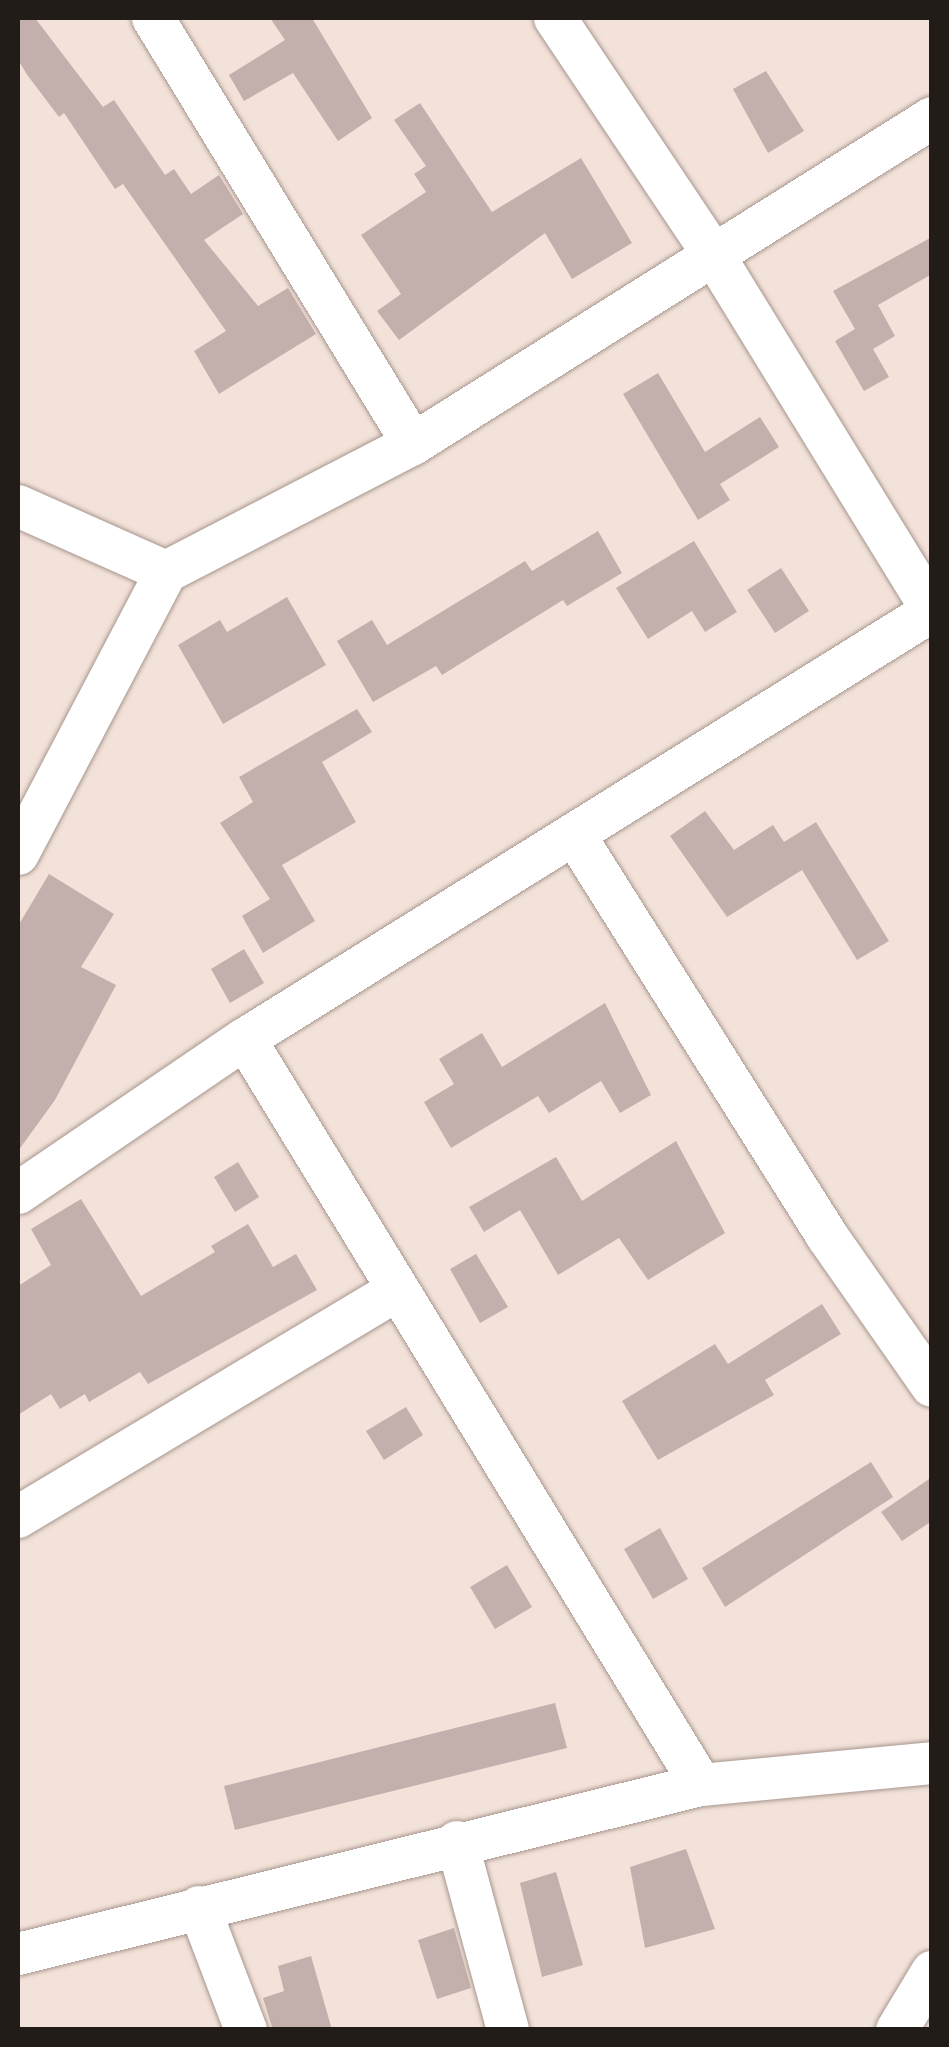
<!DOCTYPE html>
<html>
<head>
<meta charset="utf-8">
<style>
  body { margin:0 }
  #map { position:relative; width:949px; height:2047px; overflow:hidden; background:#f3e2d9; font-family:"DejaVu Sans",sans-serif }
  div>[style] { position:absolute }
  .building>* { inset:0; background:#c3b0ac }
  .roads { filter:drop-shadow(0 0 2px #a6968e) drop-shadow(0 0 2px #a6968e) }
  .minor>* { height:42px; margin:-21px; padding:0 21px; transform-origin:21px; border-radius:21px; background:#fff }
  span { translate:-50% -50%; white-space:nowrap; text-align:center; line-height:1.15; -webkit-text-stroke:9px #f3e2d9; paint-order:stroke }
  .frame { position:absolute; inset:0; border:20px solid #221c19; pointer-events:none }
</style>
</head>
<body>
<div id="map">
  <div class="building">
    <div style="clip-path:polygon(18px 18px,35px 18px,103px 107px,114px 100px,165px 175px,174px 169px,191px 194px,219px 175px,243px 214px,204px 240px,258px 306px,288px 288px,316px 334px,219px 394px,194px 351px,226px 331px,123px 184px,115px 189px,64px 113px,59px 117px,28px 76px,18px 60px)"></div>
    <div style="clip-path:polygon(270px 18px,312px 18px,372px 118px,338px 141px,293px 73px,244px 101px,229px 75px,285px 40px)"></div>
    <div style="clip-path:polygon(766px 71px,804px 131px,768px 153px,733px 89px)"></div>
    <div style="clip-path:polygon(420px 103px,492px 212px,581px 158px,632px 243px,572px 279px,545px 233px,399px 340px,377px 311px,401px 294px,361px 235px,426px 192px,414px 174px,426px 166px,394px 120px)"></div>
    <div style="clip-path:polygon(932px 237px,932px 274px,878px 305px,895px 336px,873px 349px,889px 377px,864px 391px,835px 341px,855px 329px,833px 291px)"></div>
    <div style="clip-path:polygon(658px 373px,705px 452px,760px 417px,779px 447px,720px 484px,730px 500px,698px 520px,623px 394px)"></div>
    <div style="clip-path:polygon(598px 531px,622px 573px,567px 606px,563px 600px,442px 675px,436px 666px,373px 702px,337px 641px,372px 620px,387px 645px,525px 561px,532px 571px)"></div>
    <div style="clip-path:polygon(694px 541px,737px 612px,705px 632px,692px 611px,648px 639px,616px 588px)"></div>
    <div style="clip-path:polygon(781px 568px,809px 611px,775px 633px,747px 590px)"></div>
    <div style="clip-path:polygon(287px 597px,326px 665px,223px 724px,178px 645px,220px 620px,227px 632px)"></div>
    <div style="clip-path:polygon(357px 709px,372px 732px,322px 762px,356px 822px,282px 865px,315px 921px,263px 953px,242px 916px,270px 899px,220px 823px,253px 802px,239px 777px)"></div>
    <div style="clip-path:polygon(705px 811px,734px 850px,773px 825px,784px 842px,816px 822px,889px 941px,857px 960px,802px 870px,727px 917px,670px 836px)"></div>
    <div style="clip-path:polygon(49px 874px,114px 914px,81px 967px,116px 985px,55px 1100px,18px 1151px,18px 926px)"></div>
    <div style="clip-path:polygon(244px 949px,264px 983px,230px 1003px,211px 969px)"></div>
    <div style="clip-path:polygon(605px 1003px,651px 1095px,620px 1113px,601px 1081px,549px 1113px,538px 1096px,451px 1148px,424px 1102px,454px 1084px,439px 1059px,482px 1033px,502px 1067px)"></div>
    <div style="clip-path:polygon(676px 1141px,725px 1233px,648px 1280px,619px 1238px,558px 1275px,520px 1210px,484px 1232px,469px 1207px,556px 1157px,582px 1201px)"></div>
    <div style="clip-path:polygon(238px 1162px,259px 1197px,235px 1212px,214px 1177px)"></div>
    <div style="clip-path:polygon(81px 1199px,141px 1296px,215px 1252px,211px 1246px,248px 1224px,273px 1267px,296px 1254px,317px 1290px,148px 1384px,140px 1372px,89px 1402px,85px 1394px,60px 1409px,51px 1394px,18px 1415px,18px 1286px,51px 1265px,31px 1229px)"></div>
    <div style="clip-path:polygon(476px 1254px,508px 1307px,480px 1323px,450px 1269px)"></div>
    <div style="clip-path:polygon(822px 1304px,841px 1334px,765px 1380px,774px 1395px,658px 1460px,622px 1401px,715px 1344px,728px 1364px)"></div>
    <div style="clip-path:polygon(406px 1407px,423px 1435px,384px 1460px,366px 1431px)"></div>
    <div style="clip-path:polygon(871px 1462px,893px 1497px,725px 1607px,702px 1568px)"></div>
    <div style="clip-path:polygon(932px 1477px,932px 1521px,902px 1541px,881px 1512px)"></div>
    <div style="clip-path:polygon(660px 1528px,688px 1579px,653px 1599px,624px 1549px)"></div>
    <div style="clip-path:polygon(507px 1565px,532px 1607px,495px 1629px,470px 1587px)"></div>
    <div style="clip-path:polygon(555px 1703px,567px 1748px,235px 1830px,224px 1786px)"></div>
    <div style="clip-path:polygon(686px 1849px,715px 1929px,645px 1948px,630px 1867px)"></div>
    <div style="clip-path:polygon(556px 1872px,583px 1965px,542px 1977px,520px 1883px)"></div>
    <div style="clip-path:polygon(454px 1928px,471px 1988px,437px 1999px,418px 1940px)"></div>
    <div style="clip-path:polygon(311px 1956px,332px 2030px,273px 2030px,263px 1998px,284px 1991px,278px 1966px)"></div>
  </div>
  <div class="roads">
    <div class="minor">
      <div style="left:153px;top:18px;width:499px;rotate:58.6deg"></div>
      <div style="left:555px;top:18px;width:284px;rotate:56.2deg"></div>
      <div style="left:713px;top:254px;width:418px;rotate:58.4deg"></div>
      <div style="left:18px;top:506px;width:162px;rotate:24deg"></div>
      <div style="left:574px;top:834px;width:475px;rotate:57.8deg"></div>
      <div style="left:827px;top:1236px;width:183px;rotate:55deg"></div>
      <div style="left:18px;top:854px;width:318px;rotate:-62.3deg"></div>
      <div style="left:166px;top:572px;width:278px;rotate:-27.4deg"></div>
      <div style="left:413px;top:444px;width:613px;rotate:-32.13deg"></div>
      <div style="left:245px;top:1039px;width:874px;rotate:58.56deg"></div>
      <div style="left:18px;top:1193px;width:274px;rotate:-34.2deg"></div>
      <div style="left:245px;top:1039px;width:809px;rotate:-31.92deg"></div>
      <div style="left:18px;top:1517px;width:442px;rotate:-30.9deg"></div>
      <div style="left:457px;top:1842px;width:195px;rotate:74.8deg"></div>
      <div style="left:199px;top:1907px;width:132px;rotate:69.1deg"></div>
      <div style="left:18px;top:1954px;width:704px;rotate:-13.9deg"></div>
      <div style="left:701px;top:1785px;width:232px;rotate:-5.4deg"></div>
      <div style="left:897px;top:2030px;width:68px;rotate:-58.9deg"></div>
    </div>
  </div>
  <div class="frame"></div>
</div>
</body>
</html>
